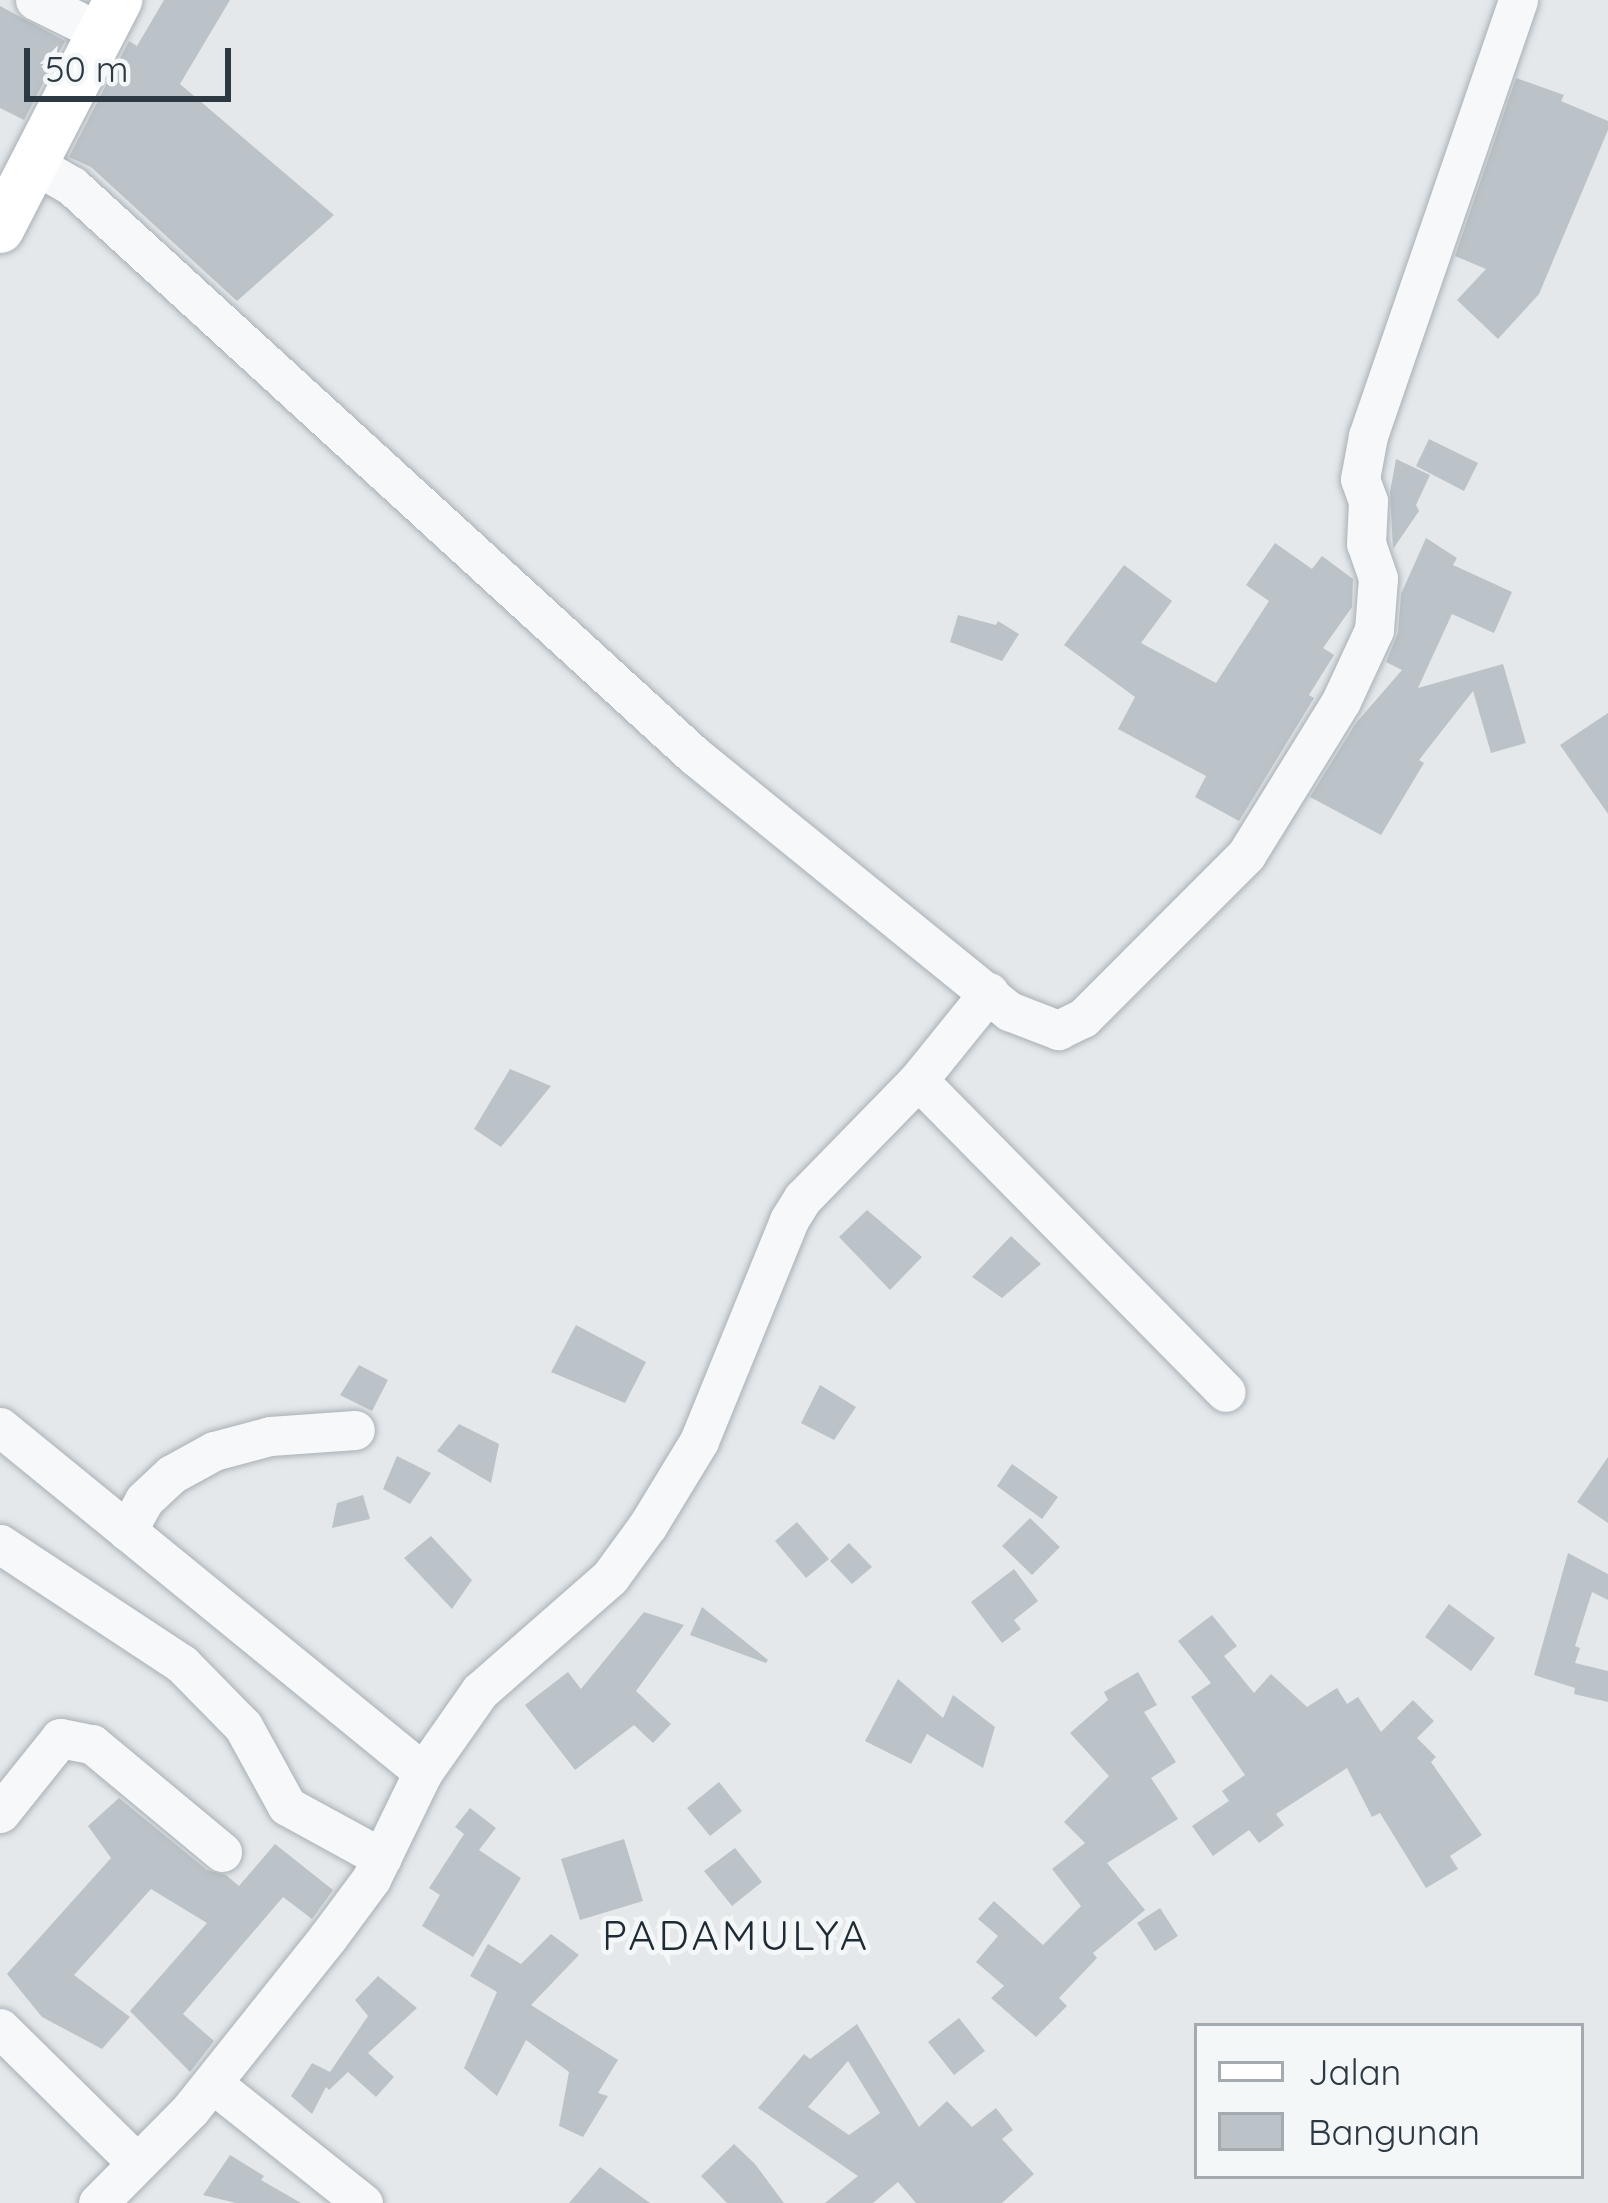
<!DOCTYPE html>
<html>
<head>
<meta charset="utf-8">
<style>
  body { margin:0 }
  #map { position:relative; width:1608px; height:2203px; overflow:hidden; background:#e4e8eb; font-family:Quicksand,sans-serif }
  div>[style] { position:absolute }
  .building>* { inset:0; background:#bbc3c8 }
  .roads { filter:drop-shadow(0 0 3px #a9b0b5) drop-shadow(0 0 3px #a9b0b5) }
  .minor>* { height:39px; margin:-19.5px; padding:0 19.5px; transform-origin:19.5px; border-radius:19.5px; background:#f7f8f9 }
  .major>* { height:48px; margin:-24px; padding:0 24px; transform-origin:24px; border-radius:24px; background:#fff }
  span { translate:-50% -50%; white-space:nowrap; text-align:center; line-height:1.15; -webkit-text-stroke:10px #f4f7f8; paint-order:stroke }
  .quarter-label { font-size:42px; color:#1e2a34; letter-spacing:3px }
  .legend { position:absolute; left:1194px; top:2023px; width:390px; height:156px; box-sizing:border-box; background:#f4f7f8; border:3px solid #a4abb0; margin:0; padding:15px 21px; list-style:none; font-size:36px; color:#2c3943 }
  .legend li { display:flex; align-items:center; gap:24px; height:60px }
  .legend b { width:60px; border:3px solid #a4abb0 }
  .scale { position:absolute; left:24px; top:48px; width:207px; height:54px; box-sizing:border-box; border:6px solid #2c3943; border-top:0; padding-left:15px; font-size:36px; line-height:42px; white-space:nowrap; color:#2c3943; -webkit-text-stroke:9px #f4f7f8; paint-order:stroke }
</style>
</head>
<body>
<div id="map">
  <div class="building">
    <div style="clip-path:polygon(164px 0,230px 0,180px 84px,334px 215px,237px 301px,91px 167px,69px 157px,129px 41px,137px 46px)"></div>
    <div style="clip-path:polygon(0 6px,65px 41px,24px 120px,0 108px)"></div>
    <div style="clip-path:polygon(1516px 78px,1564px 95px,1561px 101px,1608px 121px,1608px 130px,1539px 294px,1498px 339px,1457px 300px,1486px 269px,1455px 256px)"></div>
    <div style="clip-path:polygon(1429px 439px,1478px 463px,1464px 491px,1416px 466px)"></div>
    <div style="clip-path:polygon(1396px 459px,1430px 475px,1416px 505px,1419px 511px,1393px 549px,1390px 492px)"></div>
    <div style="clip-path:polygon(1426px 538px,1457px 558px,1453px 565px,1512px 592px,1494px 633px,1452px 614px,1418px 688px,1503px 664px,1526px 743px,1491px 753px,1473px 691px,1419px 760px,1424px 763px,1381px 835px,1310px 797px,1356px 723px,1402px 670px,1386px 662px,1398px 633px,1401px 594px)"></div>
    <div style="clip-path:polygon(1275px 543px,1312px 569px,1322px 556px,1353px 579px,1352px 607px,1323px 648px,1334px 655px,1309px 695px,1314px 698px,1239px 821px,1195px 797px,1206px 776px,1118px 729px,1135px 697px,1064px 645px,1124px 565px,1172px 601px,1141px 643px,1216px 683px,1269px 601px,1246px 585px)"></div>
    <div style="clip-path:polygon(958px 615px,996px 625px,998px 621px,1019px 634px,1002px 661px,950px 642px)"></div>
    <div style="clip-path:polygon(1608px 713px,1608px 814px,1560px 745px)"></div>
    <div style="clip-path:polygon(510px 1069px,551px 1086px,501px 1147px,474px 1129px)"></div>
    <div style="clip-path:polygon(867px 1210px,922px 1257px,890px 1290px,839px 1237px)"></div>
    <div style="clip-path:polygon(1011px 1236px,1041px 1264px,1002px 1298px,972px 1277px)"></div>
    <div style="clip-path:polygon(576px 1325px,646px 1362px,625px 1403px,551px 1372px)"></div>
    <div style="clip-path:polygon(359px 1365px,388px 1380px,372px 1411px,340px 1395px)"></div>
    <div style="clip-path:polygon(820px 1385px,856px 1407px,834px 1440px,801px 1423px)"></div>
    <div style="clip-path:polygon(459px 1424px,499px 1444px,491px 1483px,437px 1451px)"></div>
    <div style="clip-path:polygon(397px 1456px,431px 1473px,410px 1504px,383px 1489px)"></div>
    <div style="clip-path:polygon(1608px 1457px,1608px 1523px,1577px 1502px)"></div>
    <div style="clip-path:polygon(1012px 1464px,1058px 1497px,1042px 1519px,997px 1486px)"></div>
    <div style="clip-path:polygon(363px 1495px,370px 1519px,332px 1528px,337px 1503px)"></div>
    <div style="clip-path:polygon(1030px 1518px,1060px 1547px,1032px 1575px,1002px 1546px)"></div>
    <div style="clip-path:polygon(797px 1522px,829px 1559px,806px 1578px,775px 1541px)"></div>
    <div style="clip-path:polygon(431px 1536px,472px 1580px,452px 1609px,404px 1558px)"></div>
    <div style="clip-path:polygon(849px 1543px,872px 1567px,852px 1584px,830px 1561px)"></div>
    <div style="clip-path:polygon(1568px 1553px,1608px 1574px,1608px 1600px,1592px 1592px,1575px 1646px,1580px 1648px,1575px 1663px,1608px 1671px,1608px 1702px,1574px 1694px,1575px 1688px,1534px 1675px)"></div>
    <div style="clip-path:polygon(1014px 1569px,1038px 1601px,1014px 1620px,1021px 1629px,1002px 1643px,971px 1602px)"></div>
    <div style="clip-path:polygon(1449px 1604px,1495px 1638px,1471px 1671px,1425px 1637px)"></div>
    <div style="clip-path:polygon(702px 1607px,768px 1660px,766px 1663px,690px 1635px)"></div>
    <div style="clip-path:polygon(644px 1612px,684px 1625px,636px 1691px,671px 1724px,653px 1743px,634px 1725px,575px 1770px,525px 1705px,568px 1672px,581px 1689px)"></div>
    <div style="clip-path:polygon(1212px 1615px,1237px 1646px,1224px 1656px,1254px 1693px,1271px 1674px,1307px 1707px,1337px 1688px,1347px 1704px,1358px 1697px,1381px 1732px,1413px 1700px,1434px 1721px,1417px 1738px,1436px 1757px,1431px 1762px,1482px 1835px,1450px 1856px,1458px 1869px,1426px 1888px,1380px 1813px,1372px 1817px,1347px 1768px,1276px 1814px,1284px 1825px,1259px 1843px,1249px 1830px,1213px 1856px,1192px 1826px,1229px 1801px,1222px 1791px,1245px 1775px,1191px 1697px,1211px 1683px,1178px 1641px)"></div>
    <div style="clip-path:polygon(1138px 1672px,1157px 1705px,1144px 1712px,1176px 1762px,1151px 1778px,1178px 1819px,1107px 1863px,1145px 1910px,1093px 1953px,1097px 1958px,1059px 1998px,1067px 2006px,1036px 2037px,991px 1998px,1004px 1986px,976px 1962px,998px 1936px,978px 1919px,994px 1901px,1043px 1945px,1081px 1906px,1052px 1869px,1085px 1843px,1064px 1822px,1109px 1776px,1070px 1733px,1108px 1700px,1104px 1692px)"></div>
    <div style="clip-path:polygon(898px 1679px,943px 1718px,953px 1695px,995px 1727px,983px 1768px,927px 1734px,911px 1764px,865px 1741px)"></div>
    <div style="clip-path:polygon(719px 1782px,742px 1811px,710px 1836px,687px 1808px)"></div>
    <div style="clip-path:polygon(119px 1798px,207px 1870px,226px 1875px,239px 1886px,275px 1844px,333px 1890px,312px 1919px,283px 1897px,183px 2014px,214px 2041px,190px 2072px,130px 2011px,207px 1923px,151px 1889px,74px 1975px,130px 2017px,102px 2049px,42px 2017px,7px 1974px,111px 1858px,88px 1826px)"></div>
    <div style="clip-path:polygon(470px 1808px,496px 1828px,479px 1850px,521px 1878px,473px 1957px,422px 1926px,440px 1895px,429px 1888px,464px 1834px,455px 1827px)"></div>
    <div style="clip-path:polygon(624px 1839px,643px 1901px,580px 1920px,561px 1859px)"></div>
    <div style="clip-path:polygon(735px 1848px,762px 1882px,732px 1906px,704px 1871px)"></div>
    <div style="clip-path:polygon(1160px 1908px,1178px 1936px,1155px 1951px,1137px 1923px)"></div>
    <div style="clip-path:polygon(551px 1934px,579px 1955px,531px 2005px,618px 2060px,598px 2093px,608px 2096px,583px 2137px,559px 2126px,569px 2072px,526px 2040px,497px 2096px,464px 2068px,497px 1992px,470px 1976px,488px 1944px,521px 1964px)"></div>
    <div style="clip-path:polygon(378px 1976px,417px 2008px,368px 2053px,394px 2077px,376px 2097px,348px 2072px,329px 2090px,326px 2087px,312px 2114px,291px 2096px,312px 2063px,330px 2072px,368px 2016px,355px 2000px)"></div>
    <div style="clip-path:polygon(959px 2018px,985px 2051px,954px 2075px,928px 2042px)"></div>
    <div style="clip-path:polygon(evenodd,857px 2024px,919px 2127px,947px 2101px,972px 2127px,996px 2108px,1013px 2130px,1002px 2139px,1034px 2174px,1002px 2203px,916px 2203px,898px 2182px,873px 2203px,825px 2203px,858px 2176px,758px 2108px,804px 2054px,810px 2059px,857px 2024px,848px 2061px,880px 2113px,849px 2135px,808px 2107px,848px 2061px)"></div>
    <div style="clip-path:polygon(734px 2144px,755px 2164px,784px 2203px,727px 2203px,701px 2176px)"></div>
    <div style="clip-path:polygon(230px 2155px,264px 2176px,261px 2180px,301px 2203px,236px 2203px,203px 2195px)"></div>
    <div style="clip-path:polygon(600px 2167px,650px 2203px,569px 2203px)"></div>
  </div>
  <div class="roads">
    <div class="minor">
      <div style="left:35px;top:0;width:75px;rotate:26.2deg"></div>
      <div style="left:34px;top:164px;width:44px;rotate:30.1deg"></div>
      <div style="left:72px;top:186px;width:844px;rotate:42.46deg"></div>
      <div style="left:695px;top:756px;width:405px;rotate:39.1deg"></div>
      <div style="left:1009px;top:1011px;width:53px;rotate:21.2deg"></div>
      <div style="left:1058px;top:1030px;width:28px;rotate:-26deg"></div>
      <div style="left:1083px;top:1018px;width:231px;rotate:-45deg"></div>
      <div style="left:1246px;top:855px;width:181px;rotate:-58.3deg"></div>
      <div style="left:1341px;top:701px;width:78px;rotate:-65.1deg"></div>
      <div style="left:1374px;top:630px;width:52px;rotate:-85.6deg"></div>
      <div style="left:1378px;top:578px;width:36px;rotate:-109deg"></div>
      <div style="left:1366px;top:544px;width:43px;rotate:-87.3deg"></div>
      <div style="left:1368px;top:501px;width:23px;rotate:-110deg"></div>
      <div style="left:1360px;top:479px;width:44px;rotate:-79.5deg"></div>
      <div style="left:1368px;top:436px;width:461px;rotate:-71deg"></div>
      <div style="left:918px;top:1080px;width:438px;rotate:45.4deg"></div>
      <div style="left:0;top:1427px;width:546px;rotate:39.2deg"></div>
      <div style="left:127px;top:1531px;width:35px;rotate:-61deg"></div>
      <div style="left:144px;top:1500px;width:38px;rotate:-43deg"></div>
      <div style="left:172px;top:1474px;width:48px;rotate:-28.7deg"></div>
      <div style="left:214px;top:1451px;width:58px;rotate:-15deg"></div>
      <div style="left:270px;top:1436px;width:85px;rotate:-4deg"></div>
      <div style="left:0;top:1544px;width:218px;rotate:33.4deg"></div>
      <div style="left:182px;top:1664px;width:87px;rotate:45.5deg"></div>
      <div style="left:243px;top:1726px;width:91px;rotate:61.2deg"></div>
      <div style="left:287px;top:1806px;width:108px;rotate:28.7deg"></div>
      <div style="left:0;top:1813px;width:96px;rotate:-51.3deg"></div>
      <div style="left:60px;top:1738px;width:33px;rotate:11deg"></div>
      <div style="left:92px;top:1744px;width:169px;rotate:39.7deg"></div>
      <div style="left:0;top:2028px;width:192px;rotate:44.6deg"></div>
      <div style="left:212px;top:2083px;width:193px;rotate:38.5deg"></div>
      <div style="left:98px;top:2203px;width:131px;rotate:-45.3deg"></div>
      <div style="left:190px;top:2110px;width:221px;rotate:-51.4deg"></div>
      <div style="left:328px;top:1937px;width:72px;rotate:-53.4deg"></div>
      <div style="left:371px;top:1879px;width:119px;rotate:-64.1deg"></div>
      <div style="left:423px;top:1772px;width:99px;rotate:-54.9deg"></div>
      <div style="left:480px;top:1691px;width:173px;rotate:-41.2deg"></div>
      <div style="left:610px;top:1577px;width:64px;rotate:-53.8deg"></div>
      <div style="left:648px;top:1525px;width:98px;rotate:-58.7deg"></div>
      <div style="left:699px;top:1441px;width:239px;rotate:-67.8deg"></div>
      <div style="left:789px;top:1220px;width:26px;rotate:-58deg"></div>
      <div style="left:803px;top:1198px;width:165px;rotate:-45.7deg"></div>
      <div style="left:918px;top:1080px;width:113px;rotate:-51.1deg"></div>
    </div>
    <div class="major">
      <div style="left:0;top:229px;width:258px;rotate:-62.7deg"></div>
    </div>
  </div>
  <div class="quarter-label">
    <span style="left:736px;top:1935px">PADAMULYA</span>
  </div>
  <ul class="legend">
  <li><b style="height:15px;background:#fff"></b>Jalan</li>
  <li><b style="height:33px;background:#bbc3c8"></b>Bangunan</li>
  </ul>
  <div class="scale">50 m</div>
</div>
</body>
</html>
